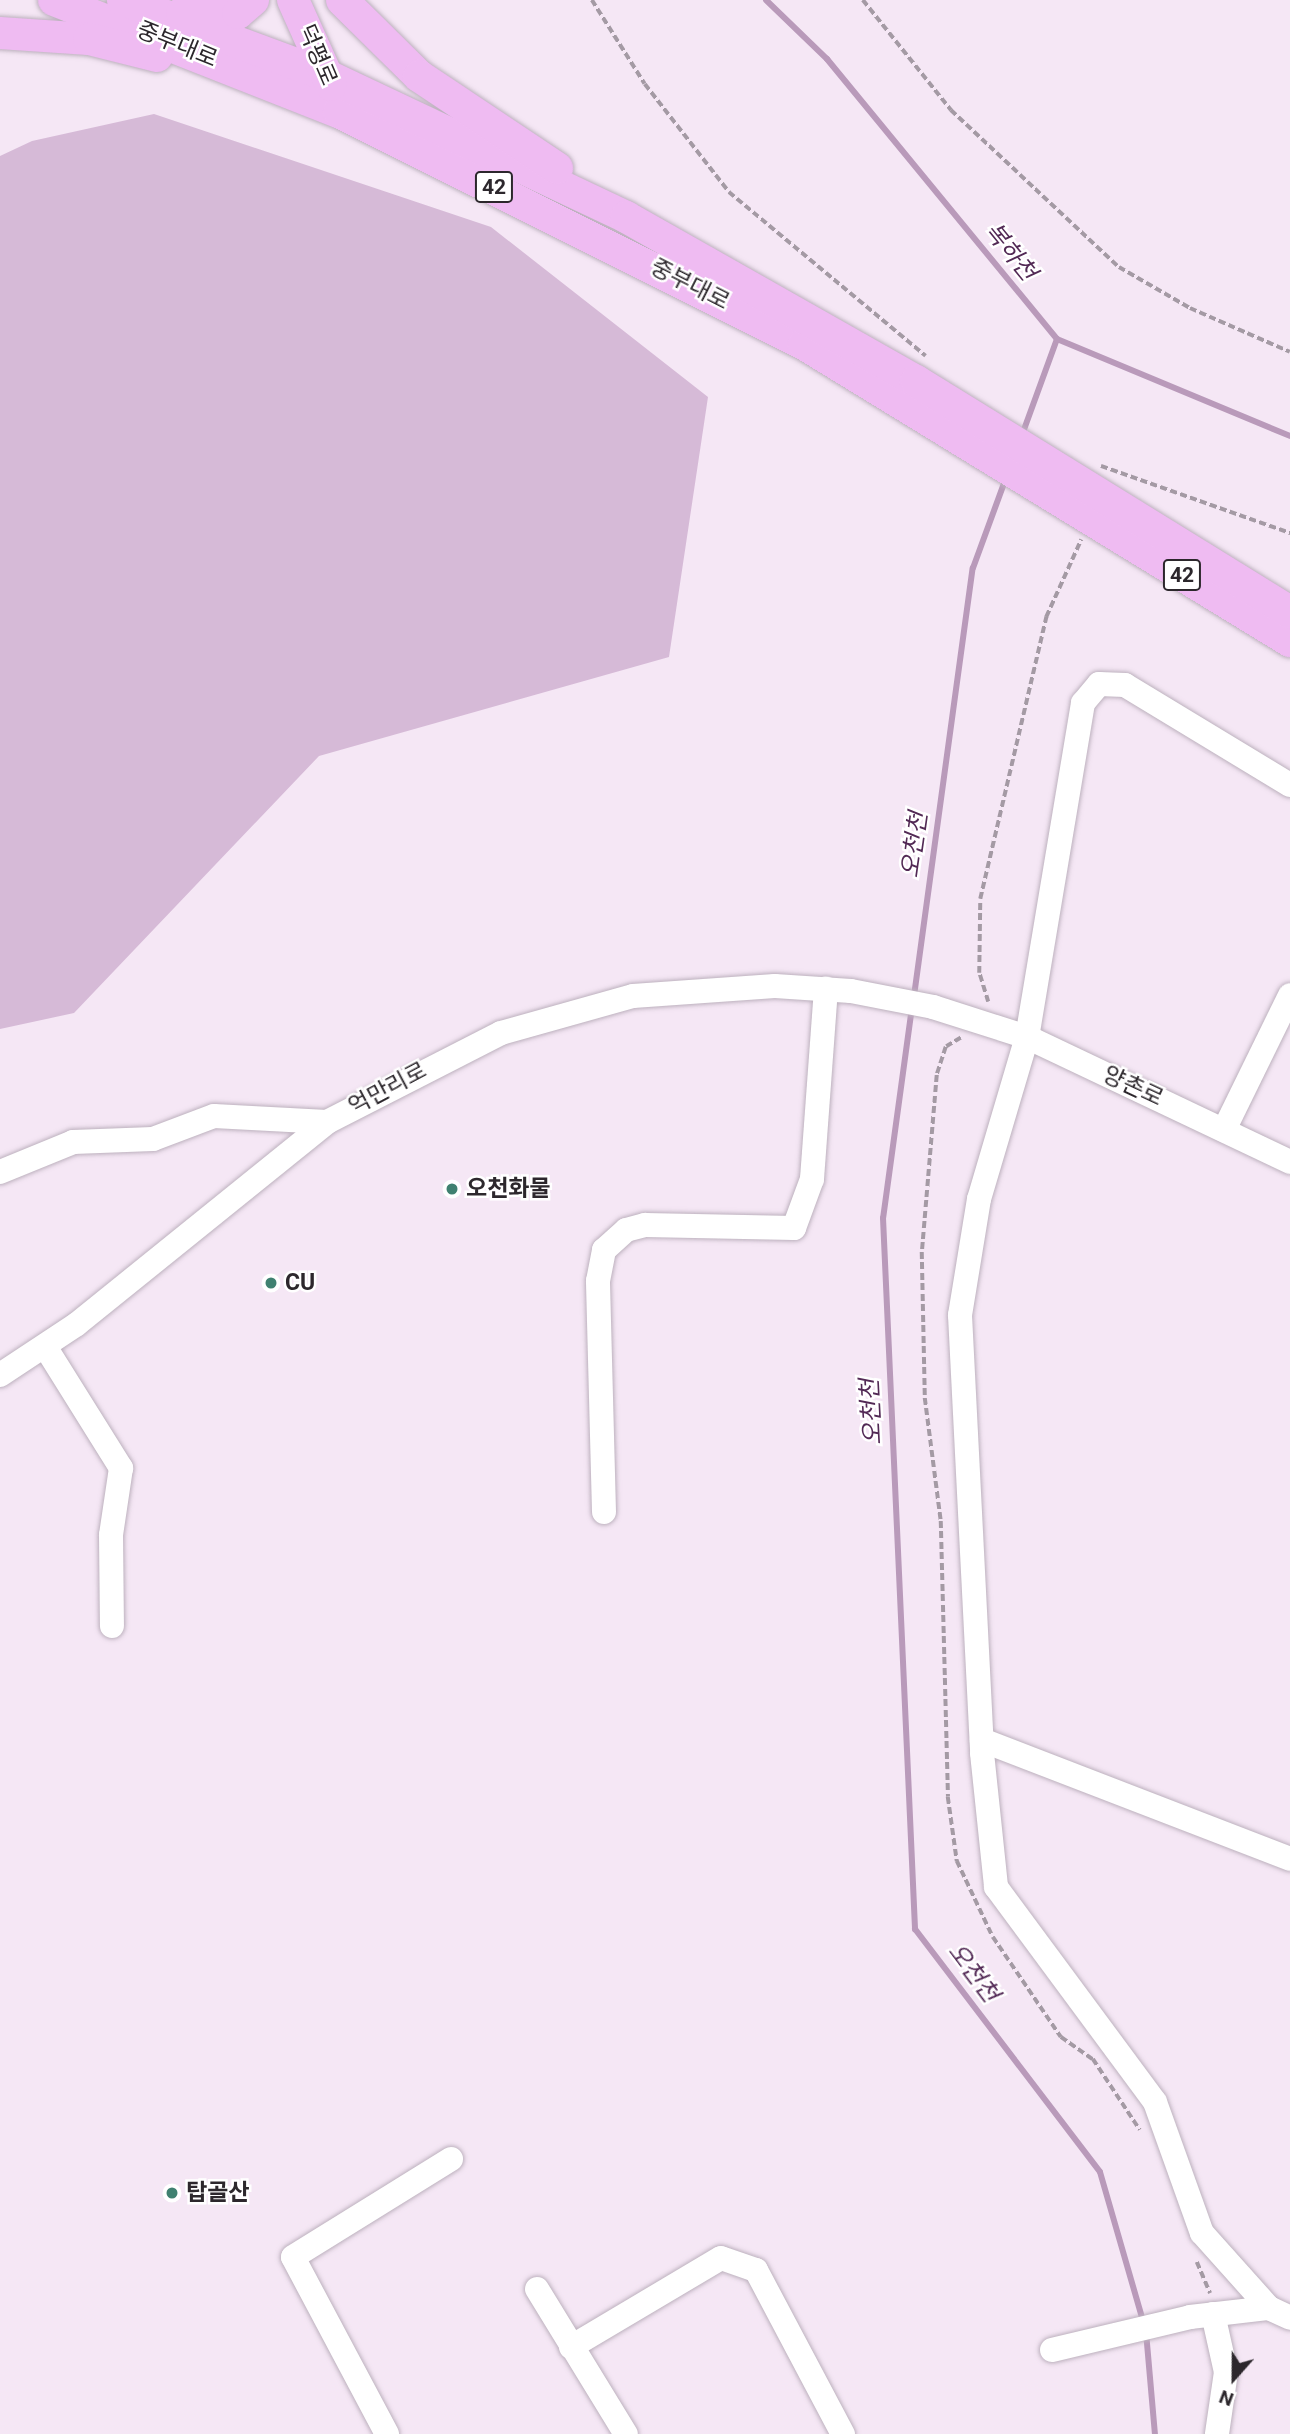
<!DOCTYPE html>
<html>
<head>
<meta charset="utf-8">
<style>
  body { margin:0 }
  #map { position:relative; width:1290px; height:2434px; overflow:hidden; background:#f5e7f5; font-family:Roboto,"Noto Sans KR",sans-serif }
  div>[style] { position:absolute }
  .green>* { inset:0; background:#d6bad7 }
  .stream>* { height:6px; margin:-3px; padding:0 3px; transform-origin:3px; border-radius:3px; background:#b99aba }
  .path>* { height:3.5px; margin-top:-1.75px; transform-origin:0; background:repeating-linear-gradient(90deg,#a49aa4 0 7px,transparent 0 10.5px) }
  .roads { filter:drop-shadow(0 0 2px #bdb1be) drop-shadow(0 0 2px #bdb1be) }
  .minor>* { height:24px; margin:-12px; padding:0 12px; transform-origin:12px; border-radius:12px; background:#fff }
  .major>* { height:32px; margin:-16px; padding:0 16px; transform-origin:16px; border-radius:16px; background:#efbbf2 }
  .dots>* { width:19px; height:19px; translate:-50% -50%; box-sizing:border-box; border:4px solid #fff; border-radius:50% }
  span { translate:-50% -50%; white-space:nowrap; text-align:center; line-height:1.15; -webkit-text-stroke:5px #fff; paint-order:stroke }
  .shield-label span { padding:2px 5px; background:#fff; border:2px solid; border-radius:5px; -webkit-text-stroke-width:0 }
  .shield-label { font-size:21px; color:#2c272c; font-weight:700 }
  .street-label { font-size:23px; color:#2c272c }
  .poi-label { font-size:23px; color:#2c272c; font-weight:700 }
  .left { translate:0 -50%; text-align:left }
  .water-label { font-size:24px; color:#522955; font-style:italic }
  .north { position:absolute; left:1199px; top:2343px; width:70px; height:70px; -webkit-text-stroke:5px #fff; paint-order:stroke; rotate:201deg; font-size:19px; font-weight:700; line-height:28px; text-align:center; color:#2c272c }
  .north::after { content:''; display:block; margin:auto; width:24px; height:32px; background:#2c272c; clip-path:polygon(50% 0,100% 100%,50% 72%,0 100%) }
</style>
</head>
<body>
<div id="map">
  <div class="green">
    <div style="clip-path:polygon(154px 114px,491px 227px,708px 397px,669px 657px,319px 756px,74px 1013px,0 1029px,0 156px,32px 141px)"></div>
  </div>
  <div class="stream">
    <div style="left:766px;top:0;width:85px;rotate:44deg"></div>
    <div style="left:827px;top:59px;width:362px;rotate:50.6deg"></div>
    <div style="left:1057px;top:339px;width:252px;rotate:22.6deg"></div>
    <div style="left:1022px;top:435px;width:102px;rotate:-70deg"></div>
    <div style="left:914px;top:996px;width:432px;rotate:-82.2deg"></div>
    <div style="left:973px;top:568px;width:96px;rotate:-69.9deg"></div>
    <div style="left:912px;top:1007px;width:213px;rotate:97.8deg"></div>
    <div style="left:883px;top:1218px;width:712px;rotate:87.42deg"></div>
    <div style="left:915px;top:1929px;width:305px;rotate:52.7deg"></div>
    <div style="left:1100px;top:2172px;width:155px;rotate:73.9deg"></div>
    <div style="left:1146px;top:2332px;width:102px;rotate:85deg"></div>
  </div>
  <div class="path">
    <div style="left:592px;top:0;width:99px;rotate:57.8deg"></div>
    <div style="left:645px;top:84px;width:137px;rotate:52.1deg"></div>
    <div style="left:729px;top:192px;width:256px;rotate:39.8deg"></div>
    <div style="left:863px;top:0;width:141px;rotate:51.3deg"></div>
    <div style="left:951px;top:110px;width:230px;rotate:43.1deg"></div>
    <div style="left:1119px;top:267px;width:82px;rotate:30deg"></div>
    <div style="left:1190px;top:308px;width:109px;rotate:23.7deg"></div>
    <div style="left:1101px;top:466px;width:201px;rotate:19.5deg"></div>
    <div style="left:988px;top:1002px;width:30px;rotate:-107deg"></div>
    <div style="left:979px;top:973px;width:74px;rotate:-89.2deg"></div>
    <div style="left:980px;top:899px;width:290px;rotate:-76.8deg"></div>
    <div style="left:1046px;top:617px;width:85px;rotate:-65.6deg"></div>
    <div style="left:961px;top:1038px;width:17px;rotate:149deg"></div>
    <div style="left:946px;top:1047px;width:29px;rotate:108deg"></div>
    <div style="left:937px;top:1075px;width:178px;rotate:94.8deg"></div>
    <div style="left:922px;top:1252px;width:146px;rotate:88.8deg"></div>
    <div style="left:925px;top:1398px;width:124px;rotate:82.6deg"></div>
    <div style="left:941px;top:1521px;width:276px;rotate:88.5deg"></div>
    <div style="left:948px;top:1797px;width:65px;rotate:82deg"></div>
    <div style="left:957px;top:1861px;width:84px;rotate:64.7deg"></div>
    <div style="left:993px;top:1937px;width:121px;rotate:55.8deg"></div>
    <div style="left:1061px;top:2037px;width:39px;rotate:35deg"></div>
    <div style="left:1093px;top:2059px;width:85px;rotate:56.5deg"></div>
    <div style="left:1197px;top:2262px;width:34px;rotate:67deg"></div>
  </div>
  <div class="roads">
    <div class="minor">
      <div style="left:1290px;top:785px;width:193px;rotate:-148.8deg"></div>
      <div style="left:1125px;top:685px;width:26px;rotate:-178deg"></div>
      <div style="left:1099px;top:684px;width:25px;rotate:130deg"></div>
      <div style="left:1083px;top:703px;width:339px;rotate:99.5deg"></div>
      <div style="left:1027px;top:1037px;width:169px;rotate:106.5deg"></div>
      <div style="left:979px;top:1199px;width:118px;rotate:99.3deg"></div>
      <div style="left:960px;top:1315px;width:439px;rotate:87.1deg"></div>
      <div style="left:982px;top:1753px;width:135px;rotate:84deg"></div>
      <div style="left:996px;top:1887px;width:267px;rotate:53.5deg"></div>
      <div style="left:1155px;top:2102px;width:139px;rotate:70.3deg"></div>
      <div style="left:1202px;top:2233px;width:101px;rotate:48.2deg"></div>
      <div style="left:1269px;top:2308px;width:23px;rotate:25deg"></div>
      <div style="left:1224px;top:1130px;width:150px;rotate:-63.9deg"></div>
      <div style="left:0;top:1172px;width:79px;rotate:-22.3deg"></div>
      <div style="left:73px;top:1142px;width:80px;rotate:-2.1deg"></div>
      <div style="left:153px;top:1139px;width:65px;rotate:-20.7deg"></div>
      <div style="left:214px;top:1116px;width:113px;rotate:3deg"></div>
      <div style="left:46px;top:1348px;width:142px;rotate:58deg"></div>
      <div style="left:121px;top:1468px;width:68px;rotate:98.5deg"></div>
      <div style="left:111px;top:1535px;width:91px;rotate:89.4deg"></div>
      <div style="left:0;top:1375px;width:92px;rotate:-33.5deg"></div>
      <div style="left:77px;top:1324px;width:321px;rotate:-38.9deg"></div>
      <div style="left:327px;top:1122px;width:195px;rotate:-27.1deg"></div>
      <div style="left:501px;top:1033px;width:137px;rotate:-15.7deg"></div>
      <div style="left:633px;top:996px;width:142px;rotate:-4deg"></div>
      <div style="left:775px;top:986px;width:76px;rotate:3.8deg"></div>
      <div style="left:851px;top:991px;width:84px;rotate:11deg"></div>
      <div style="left:933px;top:1007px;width:99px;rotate:17.7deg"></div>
      <div style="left:1027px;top:1037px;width:291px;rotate:25.4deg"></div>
      <div style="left:604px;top:1512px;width:231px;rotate:-91.5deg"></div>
      <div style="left:598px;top:1281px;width:32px;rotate:-79deg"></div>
      <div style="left:604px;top:1250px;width:30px;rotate:-42deg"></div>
      <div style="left:626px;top:1230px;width:20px;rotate:-15deg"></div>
      <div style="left:645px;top:1225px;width:149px;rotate:1.2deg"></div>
      <div style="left:794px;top:1228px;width:52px;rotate:-69.8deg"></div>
      <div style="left:812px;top:1179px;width:191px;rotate:-85.8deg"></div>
      <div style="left:982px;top:1740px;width:330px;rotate:21.1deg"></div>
      <div style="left:537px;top:2289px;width:170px;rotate:58.5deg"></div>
      <div style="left:1213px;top:2314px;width:59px;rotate:77.4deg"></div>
      <div style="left:1226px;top:2372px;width:63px;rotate:98.3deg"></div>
      <div style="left:571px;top:2347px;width:174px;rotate:-30.7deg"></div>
      <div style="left:721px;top:2258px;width:37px;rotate:19deg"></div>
      <div style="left:756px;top:2270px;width:186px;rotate:62.1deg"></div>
      <div style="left:1052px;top:2350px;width:142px;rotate:-13.4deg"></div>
      <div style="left:1190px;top:2317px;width:80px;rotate:-6.5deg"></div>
      <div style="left:387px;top:2434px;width:200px;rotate:-118deg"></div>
      <div style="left:293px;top:2257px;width:186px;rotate:-31.8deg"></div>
    </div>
    <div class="major">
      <div style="left:54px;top:0;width:306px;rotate:21.5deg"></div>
      <div style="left:339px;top:112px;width:520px;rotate:26.52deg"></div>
      <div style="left:804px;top:344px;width:570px;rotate:31.43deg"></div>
      <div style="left:123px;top:0;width:219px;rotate:20.3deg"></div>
      <div style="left:328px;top:76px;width:330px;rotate:25.3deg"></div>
      <div style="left:626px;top:217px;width:333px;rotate:29.5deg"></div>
      <div style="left:916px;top:381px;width:440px;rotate:31.7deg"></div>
      <div style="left:293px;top:0;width:93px;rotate:65.9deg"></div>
      <div style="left:342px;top:0;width:108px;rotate:44.6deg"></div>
      <div style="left:419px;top:76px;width:166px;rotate:33.7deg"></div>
      <div style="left:182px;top:13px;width:56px"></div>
      <div style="left:238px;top:13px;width:20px;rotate:-41deg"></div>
      <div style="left:0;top:33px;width:89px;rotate:3.9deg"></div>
      <div style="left:89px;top:39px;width:70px;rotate:14deg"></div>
    </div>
  </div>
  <div class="dots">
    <div style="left:452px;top:1189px;background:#3f8070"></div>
    <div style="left:271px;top:1283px;background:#3f8070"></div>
    <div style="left:172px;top:2193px;background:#3f8070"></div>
  </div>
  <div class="shield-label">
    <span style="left:494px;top:187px">42</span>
    <span style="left:1182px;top:575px">42</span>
  </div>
  <div class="street-label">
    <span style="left:177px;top:45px;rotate:22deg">중부대로</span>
    <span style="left:317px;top:55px;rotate:67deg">덕평로</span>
    <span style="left:690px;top:285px;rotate:27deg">중부대로</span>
    <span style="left:1133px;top:1087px;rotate:25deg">양촌로</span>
    <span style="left:388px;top:1089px;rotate:-28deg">억만리로</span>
  </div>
  <div class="poi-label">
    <span class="left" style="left:466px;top:1189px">오천화물</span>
    <span class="left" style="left:285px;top:1283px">CU</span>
    <span class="left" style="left:186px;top:2193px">탑골산</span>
  </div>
  <div class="water-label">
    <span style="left:1010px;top:252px;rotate:51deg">복하천</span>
    <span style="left:915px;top:845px;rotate:-82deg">오천천</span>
    <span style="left:872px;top:1412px;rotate:-93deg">오천천</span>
    <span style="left:973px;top:1973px;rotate:53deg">오천천</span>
  </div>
  <div class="north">N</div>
</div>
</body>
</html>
